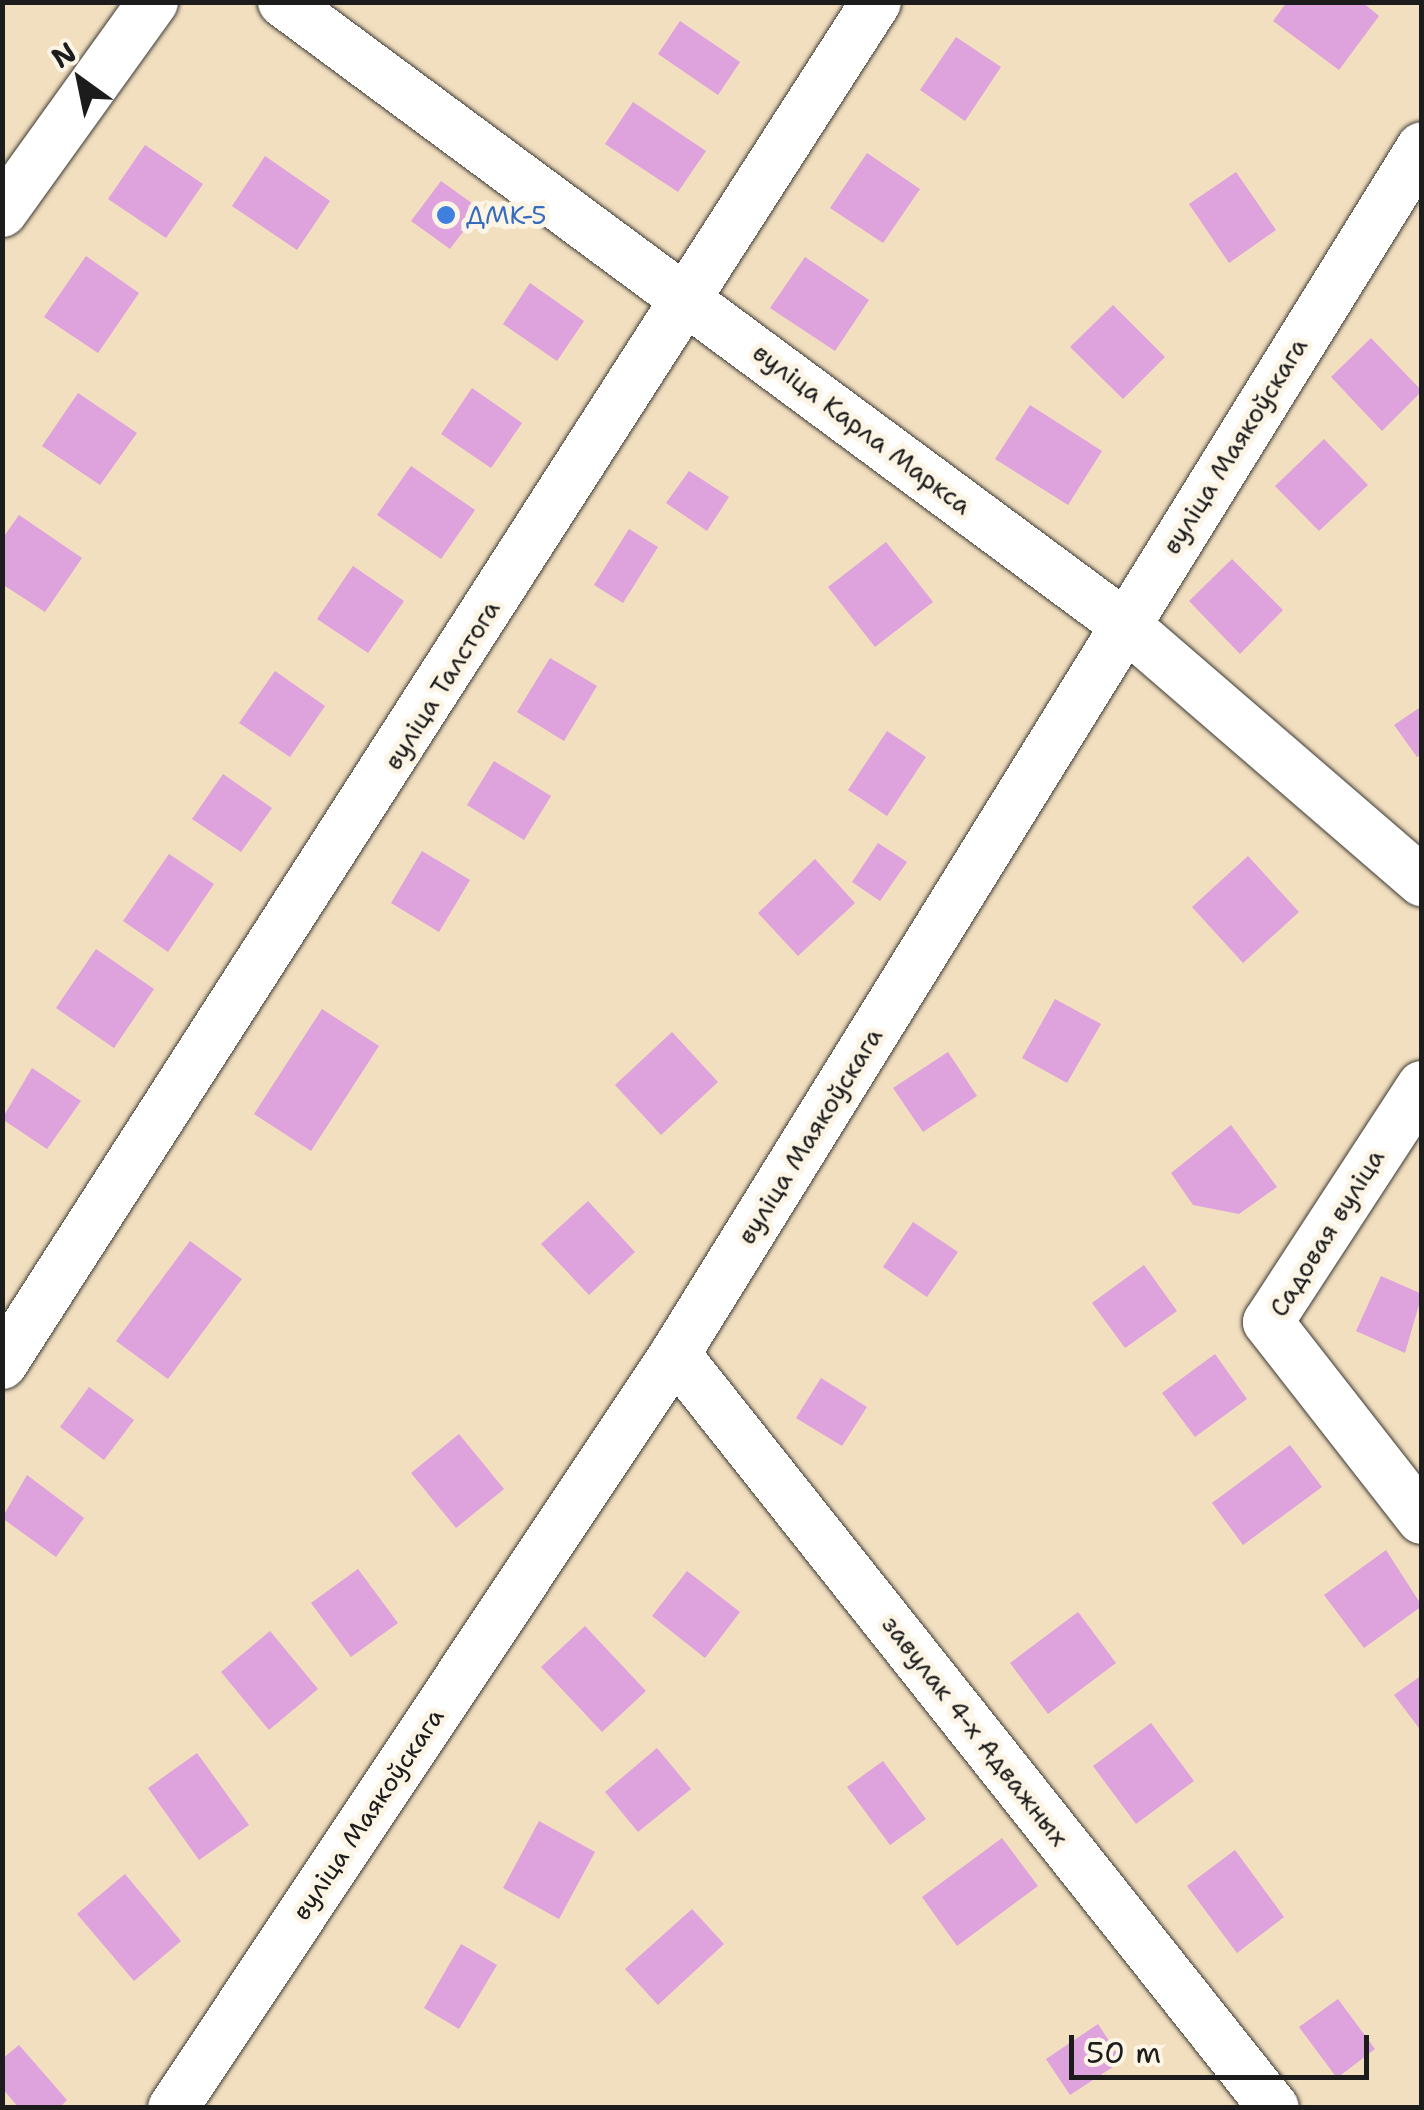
<!DOCTYPE html>
<html>
<head>
<meta charset="utf-8">
<style>
  body { margin:0 }
  #map { position:relative; width:1424px; height:2110px; overflow:hidden; background:#f2dfbf; font-family:"Shantell Sans",sans-serif }
  div>[style] { position:absolute }
  .building>* { inset:0; background:#dea2dd }
  .roads { filter:drop-shadow(0 0 2px #3c3934) drop-shadow(0 0 2px #3c3934) }
  .minor>* { height:50px; margin:-25px; padding:0 25px; transform-origin:25px; border-radius:25px; background:#fff }
  .dots>* { width:28px; height:28px; translate:-50% -50%; box-sizing:border-box; border:5px solid #fcf5e5; border-radius:50% }
  span { translate:-50% -50%; white-space:nowrap; text-align:center; line-height:1.15; -webkit-text-stroke:10px #fcf5e5; paint-order:stroke }
  .shop-label { font-size:25px; color:#366cbe }
  .left { translate:0 -50%; text-align:left }
  .street-label { font-size:25px; color:#1c1c1c }
  .frame { position:absolute; inset:0; border:5px solid #1c1c1c; pointer-events:none }
  .north { position:absolute; left:30px; top:30px; width:100px; height:100px; -webkit-text-stroke:8px #fcf5e5; paint-order:stroke; rotate:327deg; font-size:28px; font-weight:700; line-height:40px; text-align:center; color:#1c1c1c }
  .north::after { content:''; display:block; margin:auto; width:35px; height:45px; background:#1c1c1c; clip-path:polygon(50% 0,100% 100%,50% 72%,0 100%) }
  .scale { position:absolute; left:1069px; top:2035px; width:300px; height:45px; box-sizing:border-box; border:5px solid #1c1c1c; border-top:0; padding-left:12px; font-size:30px; line-height:35px; white-space:nowrap; color:#1c1c1c; -webkit-text-stroke:8px #fcf5e5; paint-order:stroke }
</style>
</head>
<body>
<div id="map">
  <div class="building">
    <div style="clip-path:polygon(1287px 2px,1362px 2px,1379px 16px,1339px 70px,1273px 21px)"></div>
    <div style="clip-path:polygon(680px 21px,740px 62px,718px 95px,658px 54px)"></div>
    <div style="clip-path:polygon(956px 37px,1001px 67px,965px 121px,920px 90px)"></div>
    <div style="clip-path:polygon(633px 102px,706px 151px,678px 192px,605px 144px)"></div>
    <div style="clip-path:polygon(145px 145px,203px 184px,166px 238px,108px 199px)"></div>
    <div style="clip-path:polygon(867px 153px,920px 189px,883px 243px,830px 208px)"></div>
    <div style="clip-path:polygon(265px 156px,330px 201px,297px 250px,232px 206px)"></div>
    <div style="clip-path:polygon(1236px 172px,1276px 230px,1229px 263px,1189px 204px)"></div>
    <div style="clip-path:polygon(441px 181px,480px 209px,450px 249px,411px 221px)"></div>
    <div style="clip-path:polygon(86px 256px,139px 293px,98px 353px,44px 317px)"></div>
    <div style="clip-path:polygon(805px 257px,869px 300px,835px 351px,770px 308px)"></div>
    <div style="clip-path:polygon(530px 283px,584px 321px,557px 361px,503px 324px)"></div>
    <div style="clip-path:polygon(1113px 305px,1165px 357px,1123px 399px,1070px 347px)"></div>
    <div style="clip-path:polygon(1371px 338px,1422px 391px,1382px 431px,1331px 377px)"></div>
    <div style="clip-path:polygon(472px 388px,522px 423px,491px 468px,441px 434px)"></div>
    <div style="clip-path:polygon(78px 393px,137px 433px,100px 485px,42px 446px)"></div>
    <div style="clip-path:polygon(1030px 405px,1102px 451px,1068px 505px,995px 459px)"></div>
    <div style="clip-path:polygon(1324px 439px,1368px 485px,1319px 531px,1275px 486px)"></div>
    <div style="clip-path:polygon(411px 466px,475px 510px,441px 559px,377px 515px)"></div>
    <div style="clip-path:polygon(689px 471px,729px 497px,707px 531px,666px 503px)"></div>
    <div style="clip-path:polygon(19px 515px,82px 558px,45px 612px,2px 584px,2px 539px)"></div>
    <div style="clip-path:polygon(629px 529px,658px 547px,623px 603px,594px 585px)"></div>
    <div style="clip-path:polygon(886px 542px,933px 602px,875px 647px,828px 587px)"></div>
    <div style="clip-path:polygon(1232px 559px,1283px 610px,1240px 654px,1189px 601px)"></div>
    <div style="clip-path:polygon(353px 566px,404px 601px,368px 653px,317px 619px)"></div>
    <div style="clip-path:polygon(550px 658px,597px 686px,564px 741px,517px 712px)"></div>
    <div style="clip-path:polygon(275px 671px,325px 706px,290px 757px,239px 723px)"></div>
    <div style="clip-path:polygon(1422px 706px,1422px 754px,1417px 757px,1394px 725px)"></div>
    <div style="clip-path:polygon(887px 731px,926px 757px,887px 816px,848px 790px)"></div>
    <div style="clip-path:polygon(494px 761px,551px 796px,524px 840px,467px 805px)"></div>
    <div style="clip-path:polygon(223px 774px,272px 808px,241px 852px,192px 819px)"></div>
    <div style="clip-path:polygon(878px 843px,907px 862px,880px 901px,852px 882px)"></div>
    <div style="clip-path:polygon(422px 851px,470px 880px,439px 932px,391px 903px)"></div>
    <div style="clip-path:polygon(169px 854px,214px 884px,168px 952px,123px 921px)"></div>
    <div style="clip-path:polygon(1248px 856px,1299px 912px,1243px 963px,1192px 907px)"></div>
    <div style="clip-path:polygon(815px 859px,855px 903px,798px 956px,758px 913px)"></div>
    <div style="clip-path:polygon(96px 949px,154px 989px,114px 1048px,56px 1008px)"></div>
    <div style="clip-path:polygon(1055px 999px,1101px 1024px,1067px 1083px,1022px 1058px)"></div>
    <div style="clip-path:polygon(322px 1009px,379px 1046px,311px 1151px,254px 1114px)"></div>
    <div style="clip-path:polygon(672px 1032px,718px 1082px,661px 1135px,615px 1085px)"></div>
    <div style="clip-path:polygon(948px 1052px,977px 1096px,923px 1132px,893px 1088px)"></div>
    <div style="clip-path:polygon(32px 1068px,81px 1101px,47px 1149px,2px 1119px)"></div>
    <div style="clip-path:polygon(1231px 1125px,1277px 1187px,1239px 1214px,1193px 1205px,1171px 1173px)"></div>
    <div style="clip-path:polygon(588px 1201px,635px 1252px,589px 1295px,541px 1244px)"></div>
    <div style="clip-path:polygon(913px 1222px,958px 1252px,927px 1297px,883px 1267px)"></div>
    <div style="clip-path:polygon(190px 1241px,242px 1279px,168px 1379px,116px 1341px)"></div>
    <div style="clip-path:polygon(1144px 1265px,1177px 1311px,1125px 1348px,1092px 1303px)"></div>
    <div style="clip-path:polygon(1381px 1276px,1422px 1294px,1405px 1353px,1356px 1331px)"></div>
    <div style="clip-path:polygon(1215px 1354px,1247px 1399px,1195px 1437px,1162px 1393px)"></div>
    <div style="clip-path:polygon(821px 1378px,867px 1407px,842px 1446px,796px 1418px)"></div>
    <div style="clip-path:polygon(89px 1387px,134px 1420px,104px 1460px,60px 1427px)"></div>
    <div style="clip-path:polygon(459px 1434px,504px 1489px,456px 1528px,411px 1473px)"></div>
    <div style="clip-path:polygon(1290px 1445px,1322px 1487px,1243px 1545px,1212px 1503px)"></div>
    <div style="clip-path:polygon(27px 1475px,84px 1518px,56px 1557px,2px 1518px)"></div>
    <div style="clip-path:polygon(1386px 1550px,1422px 1606px,1364px 1648px,1324px 1595px)"></div>
    <div style="clip-path:polygon(358px 1569px,398px 1623px,351px 1657px,311px 1603px)"></div>
    <div style="clip-path:polygon(687px 1571px,740px 1612px,705px 1658px,652px 1616px)"></div>
    <div style="clip-path:polygon(1078px 1612px,1116px 1663px,1048px 1714px,1010px 1663px)"></div>
    <div style="clip-path:polygon(585px 1626px,646px 1691px,602px 1732px,541px 1667px)"></div>
    <div style="clip-path:polygon(270px 1631px,318px 1689px,269px 1730px,221px 1672px)"></div>
    <div style="clip-path:polygon(1422px 1675px,1422px 1732px,1394px 1695px)"></div>
    <div style="clip-path:polygon(1151px 1723px,1194px 1781px,1136px 1824px,1093px 1766px)"></div>
    <div style="clip-path:polygon(657px 1748px,691px 1789px,638px 1832px,605px 1792px)"></div>
    <div style="clip-path:polygon(197px 1753px,249px 1825px,199px 1860px,148px 1788px)"></div>
    <div style="clip-path:polygon(883px 1761px,926px 1819px,890px 1845px,847px 1787px)"></div>
    <div style="clip-path:polygon(539px 1821px,595px 1852px,559px 1919px,503px 1888px)"></div>
    <div style="clip-path:polygon(1002px 1838px,1038px 1886px,957px 1946px,922px 1897px)"></div>
    <div style="clip-path:polygon(1235px 1850px,1284px 1917px,1237px 1953px,1187px 1886px)"></div>
    <div style="clip-path:polygon(125px 1874px,181px 1941px,134px 1981px,77px 1914px)"></div>
    <div style="clip-path:polygon(692px 1909px,724px 1944px,658px 2005px,625px 1969px)"></div>
    <div style="clip-path:polygon(461px 1944px,497px 1965px,459px 2029px,424px 2008px)"></div>
    <div style="clip-path:polygon(1338px 1999px,1375px 2049px,1337px 2078px,1299px 2027px)"></div>
    <div style="clip-path:polygon(1098px 2024px,1122px 2061px,1070px 2095px,1046px 2059px)"></div>
    <div style="clip-path:polygon(19px 2045px,67px 2100px,59px 2108px,19px 2108px,2px 2088px,2px 2059px)"></div>
  </div>
  <div class="roads">
    <div class="minor">
      <div style="left:283px;top:2px;width:1046px;rotate:36.49deg"></div>
      <div style="left:1124px;top:624px;width:394px;rotate:40.8deg"></div>
      <div style="left:2px;top:212px;width:259px;rotate:-54.3deg"></div>
      <div style="left:1422px;top:1086px;width:282px;rotate:123.1deg"></div>
      <div style="left:1268px;top:1322px;width:250px;rotate:52deg"></div>
      <div style="left:675px;top:1354px;width:963px;rotate:51.54deg"></div>
      <div style="left:2px;top:1364px;width:1618px;rotate:-57.31deg"></div>
      <div style="left:173px;top:2108px;width:906px;rotate:-56.35deg"></div>
      <div style="left:675px;top:1354px;width:1419px;rotate:-58.25deg"></div>
    </div>
  </div>
  <div class="dots">
    <div style="left:446px;top:215px;background:#3f7fe0"></div>
  </div>
  <div class="shop-label">
    <span class="left" style="left:466px;top:215px">ДМК-5</span>
  </div>
  <div class="street-label">
    <span style="left:862px;top:429px;rotate:37deg">вуліца Карла Маркса</span>
    <span style="left:1235px;top:446px;rotate:-58deg">вуліца Маякоўскага</span>
    <span style="left:442px;top:685px;rotate:-58deg">вуліца Талстога</span>
    <span style="left:810px;top:1136px;rotate:-58deg">вуліца Маякоўскага</span>
    <span style="left:1327px;top:1233px;rotate:-58deg">Садовая вуліца</span>
    <span style="left:975px;top:1731px;rotate:52deg">завулак 4-х Адважных</span>
    <span style="left:368px;top:1814px;rotate:-56deg">вуліца Маякоўскага</span>
  </div>
  <div class="frame"></div>
  <div class="north">N</div>
  <div class="scale">50 m</div>
</div>
</body>
</html>
